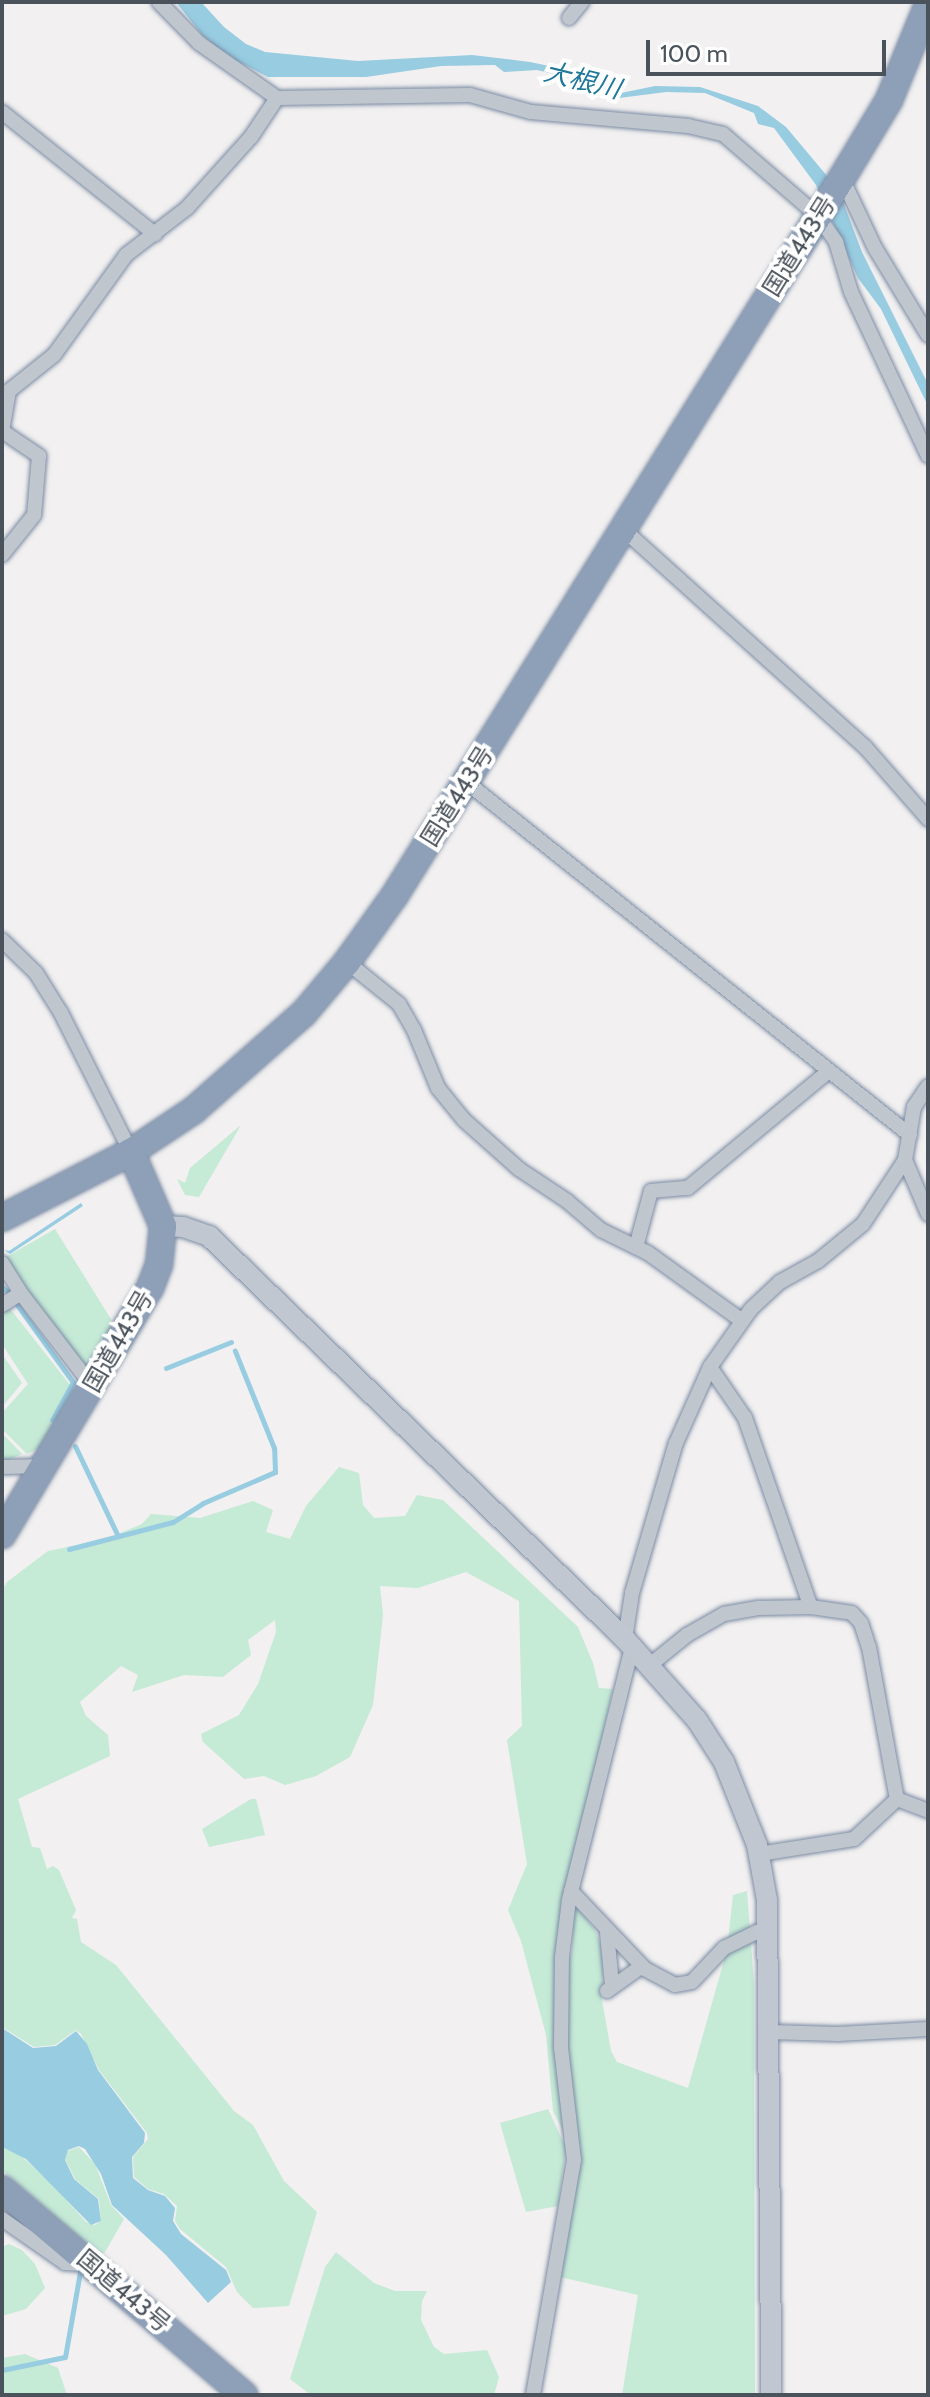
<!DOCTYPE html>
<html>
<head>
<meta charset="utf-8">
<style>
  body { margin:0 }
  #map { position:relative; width:930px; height:2397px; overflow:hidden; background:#f2f0f0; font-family:Cabin,"Noto Sans JP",sans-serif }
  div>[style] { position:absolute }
  .green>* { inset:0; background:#c5ead6 }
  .water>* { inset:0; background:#97cce1 }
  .stream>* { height:5px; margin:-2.5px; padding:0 2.5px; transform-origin:2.5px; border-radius:2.5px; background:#97cce1 }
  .roads { filter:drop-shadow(0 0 2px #7a8ba4) drop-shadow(0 0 2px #7a8ba4) }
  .street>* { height:14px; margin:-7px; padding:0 7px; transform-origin:7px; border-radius:7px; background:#c0c6cd }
  .secondary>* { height:20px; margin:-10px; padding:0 10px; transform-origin:10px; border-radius:10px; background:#c0c7d1 }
  .highway>* { height:26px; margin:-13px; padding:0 13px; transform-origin:13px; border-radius:13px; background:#8ea0b8 }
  span { translate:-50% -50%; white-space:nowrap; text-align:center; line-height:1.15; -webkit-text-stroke:8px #fff; paint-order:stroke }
  .street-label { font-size:24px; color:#4a525b }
  .water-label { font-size:26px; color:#1f779a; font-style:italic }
  .frame { position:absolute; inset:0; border:4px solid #4a525b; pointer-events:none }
  .scale { position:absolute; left:646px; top:40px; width:240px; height:36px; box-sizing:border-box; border:4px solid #4a525b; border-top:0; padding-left:10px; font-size:24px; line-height:28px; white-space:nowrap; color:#4a525b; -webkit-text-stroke:6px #fff; paint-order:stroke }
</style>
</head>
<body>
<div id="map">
  <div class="green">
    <div style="clip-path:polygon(241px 1125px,199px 1197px,185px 1195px,177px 1179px,185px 1183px,190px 1168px)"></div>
    <div style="clip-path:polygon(55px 1229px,114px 1324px,86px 1370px,26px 1292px,6px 1257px)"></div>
    <div style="clip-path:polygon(8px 1306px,74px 1390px,39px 1448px,27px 1454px,2px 1429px,2px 1413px,28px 1384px,2px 1344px,2px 1310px)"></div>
    <div style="clip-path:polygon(2px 1354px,22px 1383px,2px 1407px)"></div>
    <div style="clip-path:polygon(2px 1433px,22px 1454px,2px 1463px)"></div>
    <div style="clip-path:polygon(339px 1467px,359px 1473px,363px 1505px,374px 1518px,405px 1516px,417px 1495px,443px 1500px,578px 1627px,593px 1663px,599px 1688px,613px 1689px,566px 1896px,569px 2143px,553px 2111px,546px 2035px,521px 1941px,508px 1910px,527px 1864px,507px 1740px,522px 1726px,519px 1601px,466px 1572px,418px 1588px,380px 1586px,383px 1615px,373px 1705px,350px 1757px,316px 1776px,285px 1785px,264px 1776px,244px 1779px,203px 1742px,201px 1734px,239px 1715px,258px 1684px,276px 1632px,275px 1620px,248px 1640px,251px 1655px,223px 1677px,184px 1675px,132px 1692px,138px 1675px,121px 1666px,80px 1702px,86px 1716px,108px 1735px,110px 1756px,18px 1799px,32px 1847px,40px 1848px,47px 1869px,53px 1866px,59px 1870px,76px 1910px,72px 1918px,77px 1919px,81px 1942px,116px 1965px,234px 2111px,253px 2125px,284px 2181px,317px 2212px,289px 2306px,253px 2308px,237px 2292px,226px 2267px,180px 2229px,175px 2221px,177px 2206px,164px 2194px,148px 2189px,134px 2177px,133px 2157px,148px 2139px,147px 2133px,99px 2070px,81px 2034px,76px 2030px,55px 2045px,34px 2047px,2px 2027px,2px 1591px,7px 1582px,48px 1551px,106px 1539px,142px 1524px,151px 1514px,200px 1518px,253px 1501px,273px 1510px,266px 1532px,290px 1539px,306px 1506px)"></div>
    <div style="clip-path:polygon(251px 1799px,256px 1799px,265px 1835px,209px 1847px,202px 1829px)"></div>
    <div style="clip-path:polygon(747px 1891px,754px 1983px,755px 2395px,622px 2395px,638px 2295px,560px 2277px,580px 2151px,568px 2069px,566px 1965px,572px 1952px,574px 1904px,595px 1930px,605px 1957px,601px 1994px,611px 2051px,617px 2062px,688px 2088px,727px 1950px,733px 1895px)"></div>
    <div style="clip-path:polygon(548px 2109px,566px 2148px,558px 2206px,526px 2212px,500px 2123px)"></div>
    <div style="clip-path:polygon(79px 2147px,95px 2164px,111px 2205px,124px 2219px,105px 2252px,100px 2255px,2px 2170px,2px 2148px,18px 2153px,51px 2183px,86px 2222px,95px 2225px,101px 2221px,99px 2199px,75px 2179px,65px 2159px,68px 2151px)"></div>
    <div style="clip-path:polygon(9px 2244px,22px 2250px,35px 2264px,45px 2288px,26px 2309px,2px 2316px,2px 2247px)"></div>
    <div style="clip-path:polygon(336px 2252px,374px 2283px,395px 2291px,427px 2291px,422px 2301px,421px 2320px,434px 2347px,444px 2354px,487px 2350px,499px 2377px,494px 2395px,311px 2395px,290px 2379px,325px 2267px)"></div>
    <div style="clip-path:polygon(25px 2354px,58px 2368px,67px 2395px,2px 2395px,2px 2358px)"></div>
  </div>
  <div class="water">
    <div style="clip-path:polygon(176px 2px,201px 2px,224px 27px,246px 44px,265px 52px,358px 61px,472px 55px,530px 62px,596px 76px,621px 93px,655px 86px,700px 87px,758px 106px,786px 127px,838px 189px,862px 252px,928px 384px,928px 406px,881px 309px,858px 278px,816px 185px,774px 128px,758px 124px,754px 113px,705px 93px,666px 92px,619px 98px,597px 84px,537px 70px,504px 72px,495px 65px,441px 66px,366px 77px,268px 77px,227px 56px,203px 36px)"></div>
    <div style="clip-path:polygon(81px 1203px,83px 1206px,10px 1254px,4px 1250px,9px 1251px)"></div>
    <div style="clip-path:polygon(2px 2028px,33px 2048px,56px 2046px,76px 2031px,87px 2044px,98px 2070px,145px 2133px,144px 2143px,132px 2157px,133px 2178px,148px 2190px,165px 2196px,175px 2208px,173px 2221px,181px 2234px,226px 2270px,231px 2282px,208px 2303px,166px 2255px,112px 2205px,101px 2174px,85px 2149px,79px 2146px,68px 2150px,65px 2160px,74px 2179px,98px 2199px,101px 2221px,91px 2225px,26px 2159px,2px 2147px)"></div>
  </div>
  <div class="stream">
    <div style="left:2px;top:1287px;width:10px;rotate:37deg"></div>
    <div style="left:15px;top:1302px;width:99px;rotate:54.1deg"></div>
    <div style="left:73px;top:1382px;width:43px;rotate:118.9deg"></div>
    <div style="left:166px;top:1368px;width:70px;rotate:-21.8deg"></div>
    <div style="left:75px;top:1446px;width:100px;rotate:64.5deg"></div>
    <div style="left:69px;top:1549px;width:107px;rotate:-14.6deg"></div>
    <div style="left:173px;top:1522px;width:36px;rotate:-32deg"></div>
    <div style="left:203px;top:1503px;width:78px;rotate:-23.3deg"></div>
    <div style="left:275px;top:1472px;width:24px;rotate:-92deg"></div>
    <div style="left:274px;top:1448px;width:105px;rotate:-111.9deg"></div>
    <div style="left:2px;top:2370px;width:64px;rotate:-11.7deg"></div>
    <div style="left:65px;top:2357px;width:86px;rotate:-80deg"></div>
  </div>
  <div class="roads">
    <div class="street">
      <div style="left:159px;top:2px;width:57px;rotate:45.7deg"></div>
      <div style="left:199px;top:43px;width:95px;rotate:35.2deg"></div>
      <div style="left:277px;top:98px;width:193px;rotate:-0.9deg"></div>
      <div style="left:470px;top:95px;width:63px;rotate:15.6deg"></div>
      <div style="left:531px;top:112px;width:158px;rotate:5.1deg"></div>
      <div style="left:688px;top:126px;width:36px;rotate:13deg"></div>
      <div style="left:723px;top:134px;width:125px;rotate:40.8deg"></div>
      <div style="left:818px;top:216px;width:32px;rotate:55deg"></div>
      <div style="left:836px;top:242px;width:52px;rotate:73.3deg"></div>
      <div style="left:851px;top:292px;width:181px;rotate:64.8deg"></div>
      <div style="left:569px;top:18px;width:21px;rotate:-51deg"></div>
      <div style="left:2px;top:112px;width:196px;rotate:38.6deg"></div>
      <div style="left:842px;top:178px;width:77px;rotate:64.8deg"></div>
      <div style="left:875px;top:248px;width:102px;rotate:58.7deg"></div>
      <div style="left:2px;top:431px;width:41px;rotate:-80.1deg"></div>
      <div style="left:9px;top:391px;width:58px;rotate:-38.7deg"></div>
      <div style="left:54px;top:355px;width:123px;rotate:-54.2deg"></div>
      <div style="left:126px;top:255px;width:77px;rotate:-37.6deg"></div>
      <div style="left:187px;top:208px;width:96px;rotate:-48deg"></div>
      <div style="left:251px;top:137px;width:47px;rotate:-56.3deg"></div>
      <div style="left:2px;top:431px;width:45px;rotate:34deg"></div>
      <div style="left:39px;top:456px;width:59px;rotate:94.8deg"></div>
      <div style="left:34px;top:515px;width:51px;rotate:128.7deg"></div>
      <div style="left:624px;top:530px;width:324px;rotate:42deg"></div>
      <div style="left:865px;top:747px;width:96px;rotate:48.8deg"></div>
      <div style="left:475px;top:789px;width:556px;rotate:38.5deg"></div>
      <div style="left:2px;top:940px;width:47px;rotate:44.1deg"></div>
      <div style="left:36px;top:973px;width:47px;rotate:58deg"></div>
      <div style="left:61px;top:1013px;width:156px;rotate:63.3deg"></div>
      <div style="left:347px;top:962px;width:67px;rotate:38.9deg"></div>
      <div style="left:399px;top:1004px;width:30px;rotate:60deg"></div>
      <div style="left:414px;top:1030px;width:63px;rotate:67.5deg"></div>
      <div style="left:438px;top:1088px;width:41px;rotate:50.9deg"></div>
      <div style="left:464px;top:1120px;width:74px;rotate:41.7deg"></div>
      <div style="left:519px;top:1169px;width:58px;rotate:33.7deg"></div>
      <div style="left:567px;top:1201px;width:45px;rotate:40.5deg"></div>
      <div style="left:601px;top:1230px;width:52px;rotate:26.1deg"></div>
      <div style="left:648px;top:1253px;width:115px;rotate:35.8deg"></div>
      <div style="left:905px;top:1160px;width:59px;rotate:66.9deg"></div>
      <div style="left:636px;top:1247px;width:58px;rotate:-75deg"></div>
      <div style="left:651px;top:1191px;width:37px;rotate:-5deg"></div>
      <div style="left:688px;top:1188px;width:183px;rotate:-39.7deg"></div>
      <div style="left:2px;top:1263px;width:34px;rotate:58deg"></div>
      <div style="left:20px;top:1292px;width:120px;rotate:52.5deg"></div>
      <div style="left:2px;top:1305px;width:22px;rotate:-32deg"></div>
      <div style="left:710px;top:1367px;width:62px;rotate:55.5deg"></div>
      <div style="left:745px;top:1418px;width:200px;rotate:70.8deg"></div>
      <div style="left:2px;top:1467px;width:43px;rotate:-1.3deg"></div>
      <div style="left:625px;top:1639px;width:47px;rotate:-81.3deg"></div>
      <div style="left:632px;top:1593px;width:156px;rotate:-73.7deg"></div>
      <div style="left:676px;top:1443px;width:83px;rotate:-65.9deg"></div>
      <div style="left:710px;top:1367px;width:71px;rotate:-54.7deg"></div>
      <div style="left:751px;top:1309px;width:40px;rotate:-43deg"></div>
      <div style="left:780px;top:1282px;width:43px;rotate:-28.9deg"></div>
      <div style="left:818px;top:1261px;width:58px;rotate:-39.4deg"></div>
      <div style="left:863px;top:1224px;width:77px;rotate:-56.7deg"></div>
      <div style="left:905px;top:1160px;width:54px;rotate:-80.4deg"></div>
      <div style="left:914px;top:1107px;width:25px;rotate:-56deg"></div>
      <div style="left:650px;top:1665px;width:48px;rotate:-39deg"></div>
      <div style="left:687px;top:1635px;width:43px;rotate:-29.6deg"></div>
      <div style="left:724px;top:1614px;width:36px;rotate:-10deg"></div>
      <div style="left:759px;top:1608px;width:52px;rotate:-1.1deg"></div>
      <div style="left:811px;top:1607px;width:41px;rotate:8.3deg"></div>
      <div style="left:852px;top:1613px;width:13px;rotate:48deg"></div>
      <div style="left:861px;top:1623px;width:25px;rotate:72deg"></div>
      <div style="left:869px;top:1647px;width:155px;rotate:79.6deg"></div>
      <div style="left:897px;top:1799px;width:33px;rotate:21deg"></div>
      <div style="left:759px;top:1854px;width:96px;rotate:-9deg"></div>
      <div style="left:854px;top:1839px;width:59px;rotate:-42.9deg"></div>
      <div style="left:571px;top:1891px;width:108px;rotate:46.5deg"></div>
      <div style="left:645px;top:1969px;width:34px;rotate:28deg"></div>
      <div style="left:675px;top:1985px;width:17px;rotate:-10deg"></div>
      <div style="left:692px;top:1982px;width:47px;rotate:-46.7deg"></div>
      <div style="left:724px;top:1948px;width:37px;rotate:-26deg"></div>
      <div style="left:607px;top:1933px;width:52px;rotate:84.5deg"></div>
      <div style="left:607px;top:1991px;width:43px;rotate:-35.5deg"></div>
      <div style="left:769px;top:2032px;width:69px;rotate:1.7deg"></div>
      <div style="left:838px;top:2034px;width:90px;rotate:-3.2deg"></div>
      <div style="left:2px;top:2219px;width:77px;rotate:34.9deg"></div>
      <div style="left:65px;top:2263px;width:22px;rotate:3deg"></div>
      <div style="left:533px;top:2395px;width:239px;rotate:-80.1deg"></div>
      <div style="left:574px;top:2160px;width:114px;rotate:-96.6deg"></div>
      <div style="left:561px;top:2047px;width:90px;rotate:-89.4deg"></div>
      <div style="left:562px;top:1957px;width:57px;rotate:-83deg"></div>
      <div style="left:569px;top:1900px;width:261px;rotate:-76deg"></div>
    </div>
    <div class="secondary">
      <div style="left:163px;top:1226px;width:20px;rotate:3deg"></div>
      <div style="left:183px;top:1227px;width:28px;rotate:19deg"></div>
      <div style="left:209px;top:1236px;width:579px;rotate:44.09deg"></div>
      <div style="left:625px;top:1639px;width:108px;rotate:48.4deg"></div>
      <div style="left:697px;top:1720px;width:50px;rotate:57.3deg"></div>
      <div style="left:724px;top:1762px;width:89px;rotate:68.3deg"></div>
      <div style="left:757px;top:1845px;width:56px;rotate:79.7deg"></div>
      <div style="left:767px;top:1900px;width:495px;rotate:89.5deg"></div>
    </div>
    <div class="highway">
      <div style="left:2px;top:1218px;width:145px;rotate:-27.1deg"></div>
      <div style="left:131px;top:1152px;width:76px;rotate:-33.7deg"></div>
      <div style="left:194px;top:1110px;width:147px;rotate:-41.4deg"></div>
      <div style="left:304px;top:1013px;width:67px;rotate:-49.9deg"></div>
      <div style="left:347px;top:962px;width:82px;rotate:-54.4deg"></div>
      <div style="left:395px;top:895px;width:845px;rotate:-58.06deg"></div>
      <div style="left:842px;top:178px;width:91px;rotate:-58.9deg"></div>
      <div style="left:889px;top:100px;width:103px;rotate:-67.7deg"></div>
      <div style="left:2px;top:1535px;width:288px;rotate:-59.1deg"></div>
      <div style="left:150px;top:1288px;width:25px;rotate:-69deg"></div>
      <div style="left:159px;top:1265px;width:39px;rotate:-84deg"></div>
      <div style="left:163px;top:1226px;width:81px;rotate:-113.4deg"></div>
      <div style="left:2px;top:2189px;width:318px;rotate:40.4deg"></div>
    </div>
  </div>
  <div class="street-label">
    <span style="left:799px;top:246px;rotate:-58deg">国道443号</span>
    <span style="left:457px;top:796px;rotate:-58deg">国道443号</span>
    <span style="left:118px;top:1341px;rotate:-60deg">国道443号</span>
    <span style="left:124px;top:2291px;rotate:40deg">国道443号</span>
  </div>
  <div class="water-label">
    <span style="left:582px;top:81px;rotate:14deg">大根川</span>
  </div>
  <div class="frame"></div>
  <div class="scale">100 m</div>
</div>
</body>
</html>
